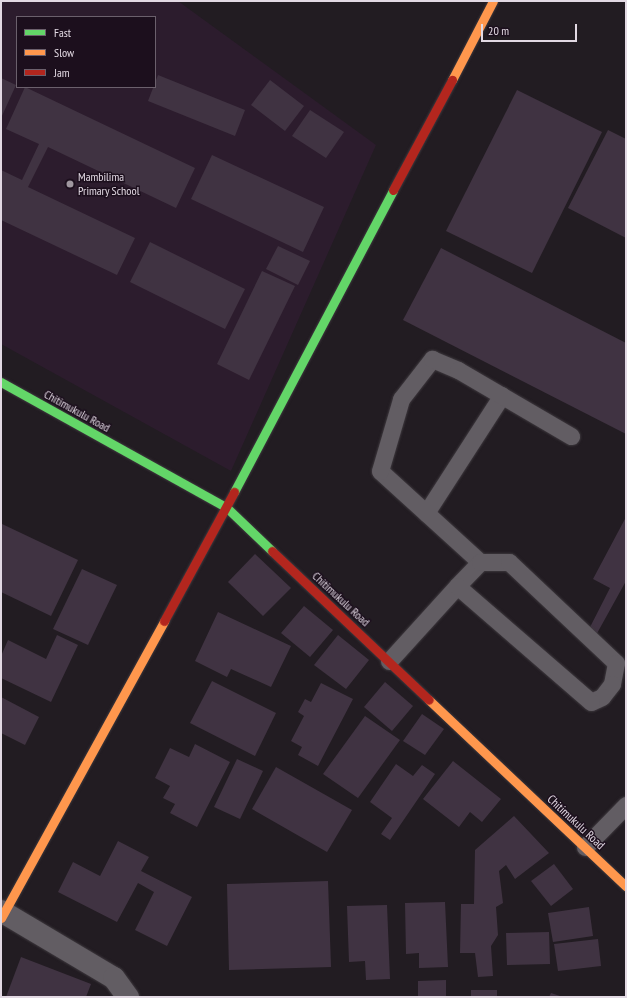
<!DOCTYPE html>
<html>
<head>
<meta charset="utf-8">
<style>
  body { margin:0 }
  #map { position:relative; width:627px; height:998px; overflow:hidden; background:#221c22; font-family:"PT Sans Narrow",sans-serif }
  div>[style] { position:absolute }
  .built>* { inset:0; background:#2c1c2d }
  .building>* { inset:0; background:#403342 }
  .roads { filter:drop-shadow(0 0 1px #3e393e) drop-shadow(0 0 1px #3e393e) }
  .lane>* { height:17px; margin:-8.5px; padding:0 8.5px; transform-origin:8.5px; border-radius:8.5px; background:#625d63 }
  .street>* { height:22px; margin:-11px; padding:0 11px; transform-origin:11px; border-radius:11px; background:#625d63 }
  .fast>* { height:9px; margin:-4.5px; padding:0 4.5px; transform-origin:4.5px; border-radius:4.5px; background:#63d668 }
  .slow>* { height:9px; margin:-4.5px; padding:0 4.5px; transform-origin:4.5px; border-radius:4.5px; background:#ff974d }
  .jam>* { height:9px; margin:-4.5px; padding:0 4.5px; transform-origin:4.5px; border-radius:4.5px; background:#b3261e }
  .dots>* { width:11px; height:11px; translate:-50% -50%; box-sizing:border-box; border:2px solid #1c0f1d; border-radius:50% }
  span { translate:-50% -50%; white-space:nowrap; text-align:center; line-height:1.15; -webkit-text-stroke:3px #1c0f1d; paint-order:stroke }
  .poi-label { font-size:12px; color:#e2d9e3 }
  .left { translate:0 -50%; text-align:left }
  .street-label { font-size:12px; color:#e2d9e3 }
  .frame { position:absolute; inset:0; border:2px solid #e2d9e3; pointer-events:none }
  .legend { position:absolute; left:16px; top:16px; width:140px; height:72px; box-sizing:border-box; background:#1c0f1d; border:1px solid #6b606c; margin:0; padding:5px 7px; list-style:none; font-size:12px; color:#e2d9e3 }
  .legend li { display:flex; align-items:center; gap:8px; height:20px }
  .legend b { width:20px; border:1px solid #6b606c }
  .scale { position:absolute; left:481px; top:24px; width:96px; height:18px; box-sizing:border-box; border:2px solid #e2d9e3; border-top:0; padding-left:5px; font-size:12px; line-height:14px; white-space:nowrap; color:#e2d9e3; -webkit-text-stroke:3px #1c0f1d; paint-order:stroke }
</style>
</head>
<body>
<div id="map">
  <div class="built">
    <div style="clip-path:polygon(evenodd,1px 1px,178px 1px,376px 145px,231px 471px,1px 344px,1px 1px,17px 17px,155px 17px,155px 87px,17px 87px,17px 17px)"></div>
  </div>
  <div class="building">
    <div style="clip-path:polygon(158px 75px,245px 110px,235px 136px,148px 101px)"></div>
    <div style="clip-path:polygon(1px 78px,16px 85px,1px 118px)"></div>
    <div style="clip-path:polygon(270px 80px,304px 106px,285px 131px,251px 105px)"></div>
    <div style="clip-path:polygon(25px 87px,195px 168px,176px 208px,48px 147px,28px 187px,135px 238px,117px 275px,1px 220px,1px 170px,22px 180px,39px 144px,6px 129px)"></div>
    <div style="clip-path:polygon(517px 90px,602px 132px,532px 273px,446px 231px)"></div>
    <div style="clip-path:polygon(310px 110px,344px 132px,326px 158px,292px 136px)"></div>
    <div style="clip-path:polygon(608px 130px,626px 139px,626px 238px,568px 208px)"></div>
    <div style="clip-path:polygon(212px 155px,324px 207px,303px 252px,191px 199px)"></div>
    <div style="clip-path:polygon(150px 242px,245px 289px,225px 329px,130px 282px)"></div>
    <div style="clip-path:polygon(278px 246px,310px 261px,298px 285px,266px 269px)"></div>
    <div style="clip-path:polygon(441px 248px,626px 343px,626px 434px,403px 320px)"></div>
    <div style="clip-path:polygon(262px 271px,295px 286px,249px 380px,217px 364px)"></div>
    <div style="clip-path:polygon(626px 517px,626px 581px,595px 637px,587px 633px,610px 588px,593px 579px)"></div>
    <div style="clip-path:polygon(2px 524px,78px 560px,51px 616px,1px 592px)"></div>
    <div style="clip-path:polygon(255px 554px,291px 588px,263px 616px,228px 582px)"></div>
    <div style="clip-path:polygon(82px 569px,117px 585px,88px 645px,53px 629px)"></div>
    <div style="clip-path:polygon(304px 606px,333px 630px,310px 657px,281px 633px)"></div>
    <div style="clip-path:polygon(218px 612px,291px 646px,271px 687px,231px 669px,227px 677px,195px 661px)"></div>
    <div style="clip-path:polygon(57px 635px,78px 645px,51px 702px,1px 678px,1px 656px,8px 640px,46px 659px)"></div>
    <div style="clip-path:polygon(338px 635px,369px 660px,346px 689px,314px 665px)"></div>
    <div style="clip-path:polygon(212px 681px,276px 713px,255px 756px,190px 723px)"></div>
    <div style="clip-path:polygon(385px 682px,413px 706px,392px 731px,364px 707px)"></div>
    <div style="clip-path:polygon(321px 683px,353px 699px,318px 766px,298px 755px,302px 747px,291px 741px,304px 716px,298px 712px,305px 699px,311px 702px)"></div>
    <div style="clip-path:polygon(1px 697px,39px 717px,25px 745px,1px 733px)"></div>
    <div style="clip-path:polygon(422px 714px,444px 729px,425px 755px,403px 741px)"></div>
    <div style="clip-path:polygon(365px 716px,400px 740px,358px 798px,323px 774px)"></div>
    <div style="clip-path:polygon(195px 744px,230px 762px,197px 827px,170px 813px,175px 804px,163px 798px,170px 786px,155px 778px,170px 748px,189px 757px)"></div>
    <div style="clip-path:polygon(237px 759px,263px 771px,240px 819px,214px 807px)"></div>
    <div style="clip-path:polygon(453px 761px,501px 799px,482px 822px,470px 812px,459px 827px,423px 799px)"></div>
    <div style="clip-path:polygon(396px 764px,413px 776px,422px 765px,435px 774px,390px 840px,381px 834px,392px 818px,370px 802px)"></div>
    <div style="clip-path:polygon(276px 767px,352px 810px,327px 852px,252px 809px)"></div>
    <div style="clip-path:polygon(514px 816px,549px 853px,515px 879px,506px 865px,499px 871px,503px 903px,496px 907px,498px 935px,491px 946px,493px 976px,478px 977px,475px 953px,460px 953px,461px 904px,474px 904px,475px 850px)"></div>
    <div style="clip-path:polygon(118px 841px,149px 857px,141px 871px,192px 897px,167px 946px,135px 930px,154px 892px,138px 883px,117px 922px,58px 892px,73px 862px,100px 876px)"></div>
    <div style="clip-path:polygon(554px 864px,573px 889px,551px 906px,531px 881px)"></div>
    <div style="clip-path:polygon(328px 881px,331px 967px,229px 970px,227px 884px)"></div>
    <div style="clip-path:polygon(445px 902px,448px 967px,419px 968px,419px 953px,406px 954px,405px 903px)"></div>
    <div style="clip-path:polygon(387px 905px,390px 979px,366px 980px,365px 961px,349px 962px,347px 906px)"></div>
    <div style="clip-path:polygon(589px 907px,593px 936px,553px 942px,548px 913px)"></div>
    <div style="clip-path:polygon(549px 932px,550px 964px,507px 965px,506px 933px)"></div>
    <div style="clip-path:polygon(598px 939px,601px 966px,558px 971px,554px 944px)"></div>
    <div style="clip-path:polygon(21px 957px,91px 984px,86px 997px,6px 997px)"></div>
    <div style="clip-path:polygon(446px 980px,446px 997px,418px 997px,418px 981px)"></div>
    <div style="clip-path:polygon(471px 990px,497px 990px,497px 997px,471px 997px)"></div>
    <div style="clip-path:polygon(551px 993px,563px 997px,549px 997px)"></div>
  </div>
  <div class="roads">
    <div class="lane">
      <div style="left:426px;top:513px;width:140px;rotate:-57.2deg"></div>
      <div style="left:480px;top:562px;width:135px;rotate:-137.7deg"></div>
      <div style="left:380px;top:471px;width:75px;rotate:-73.7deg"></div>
      <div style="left:401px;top:399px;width:51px;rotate:-52.2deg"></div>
      <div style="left:432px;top:359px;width:28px;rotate:23deg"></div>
      <div style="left:458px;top:370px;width:131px;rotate:30.3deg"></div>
      <div style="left:389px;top:661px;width:101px;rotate:-47.8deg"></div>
      <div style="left:457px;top:586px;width:33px;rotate:-46deg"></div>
      <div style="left:480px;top:562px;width:29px"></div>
      <div style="left:509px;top:562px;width:147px;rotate:43.3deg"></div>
      <div style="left:616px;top:663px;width:21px;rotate:101deg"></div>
      <div style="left:612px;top:684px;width:16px;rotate:128deg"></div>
      <div style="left:602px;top:697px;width:12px;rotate:156deg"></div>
      <div style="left:591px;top:702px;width:177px;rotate:-139.1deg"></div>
      <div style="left:585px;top:847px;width:59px;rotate:-45.7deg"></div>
    </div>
    <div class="street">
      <div style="left:1px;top:911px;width:131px;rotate:30.7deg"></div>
      <div style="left:114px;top:978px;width:24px;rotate:54deg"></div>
    </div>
    <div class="fast">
      <div style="left:1px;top:382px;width:257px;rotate:29.1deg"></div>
      <div style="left:226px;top:507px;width:64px;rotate:43.7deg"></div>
      <div style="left:234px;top:492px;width:341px;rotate:-62.2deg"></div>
    </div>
    <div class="slow">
      <div style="left:452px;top:80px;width:89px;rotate:-62.6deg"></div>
      <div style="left:429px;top:700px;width:271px;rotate:43.4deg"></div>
      <div style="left:1px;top:918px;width:339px;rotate:-61.2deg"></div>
    </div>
    <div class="jam">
      <div style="left:393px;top:190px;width:125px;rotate:-61.8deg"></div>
      <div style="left:272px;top:551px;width:216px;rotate:43.5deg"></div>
      <div style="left:164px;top:621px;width:147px;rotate:-61.5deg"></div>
    </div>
  </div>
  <div class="dots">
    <div style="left:70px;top:184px;background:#9f979f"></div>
  </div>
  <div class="poi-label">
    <span class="left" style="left:78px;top:184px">Mambilima<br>Primary School</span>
  </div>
  <div class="street-label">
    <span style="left:77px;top:411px;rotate:29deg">Chitimukulu Road</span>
    <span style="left:341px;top:599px;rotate:43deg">Chitimukulu Road</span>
    <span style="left:576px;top:822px;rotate:43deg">Chitimukulu Road</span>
  </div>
  <div class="frame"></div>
  <ul class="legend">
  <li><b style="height:5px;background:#63d668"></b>Fast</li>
  <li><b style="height:5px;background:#ff974d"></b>Slow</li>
  <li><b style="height:5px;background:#b3261e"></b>Jam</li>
  </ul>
  <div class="scale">20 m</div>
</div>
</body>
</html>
